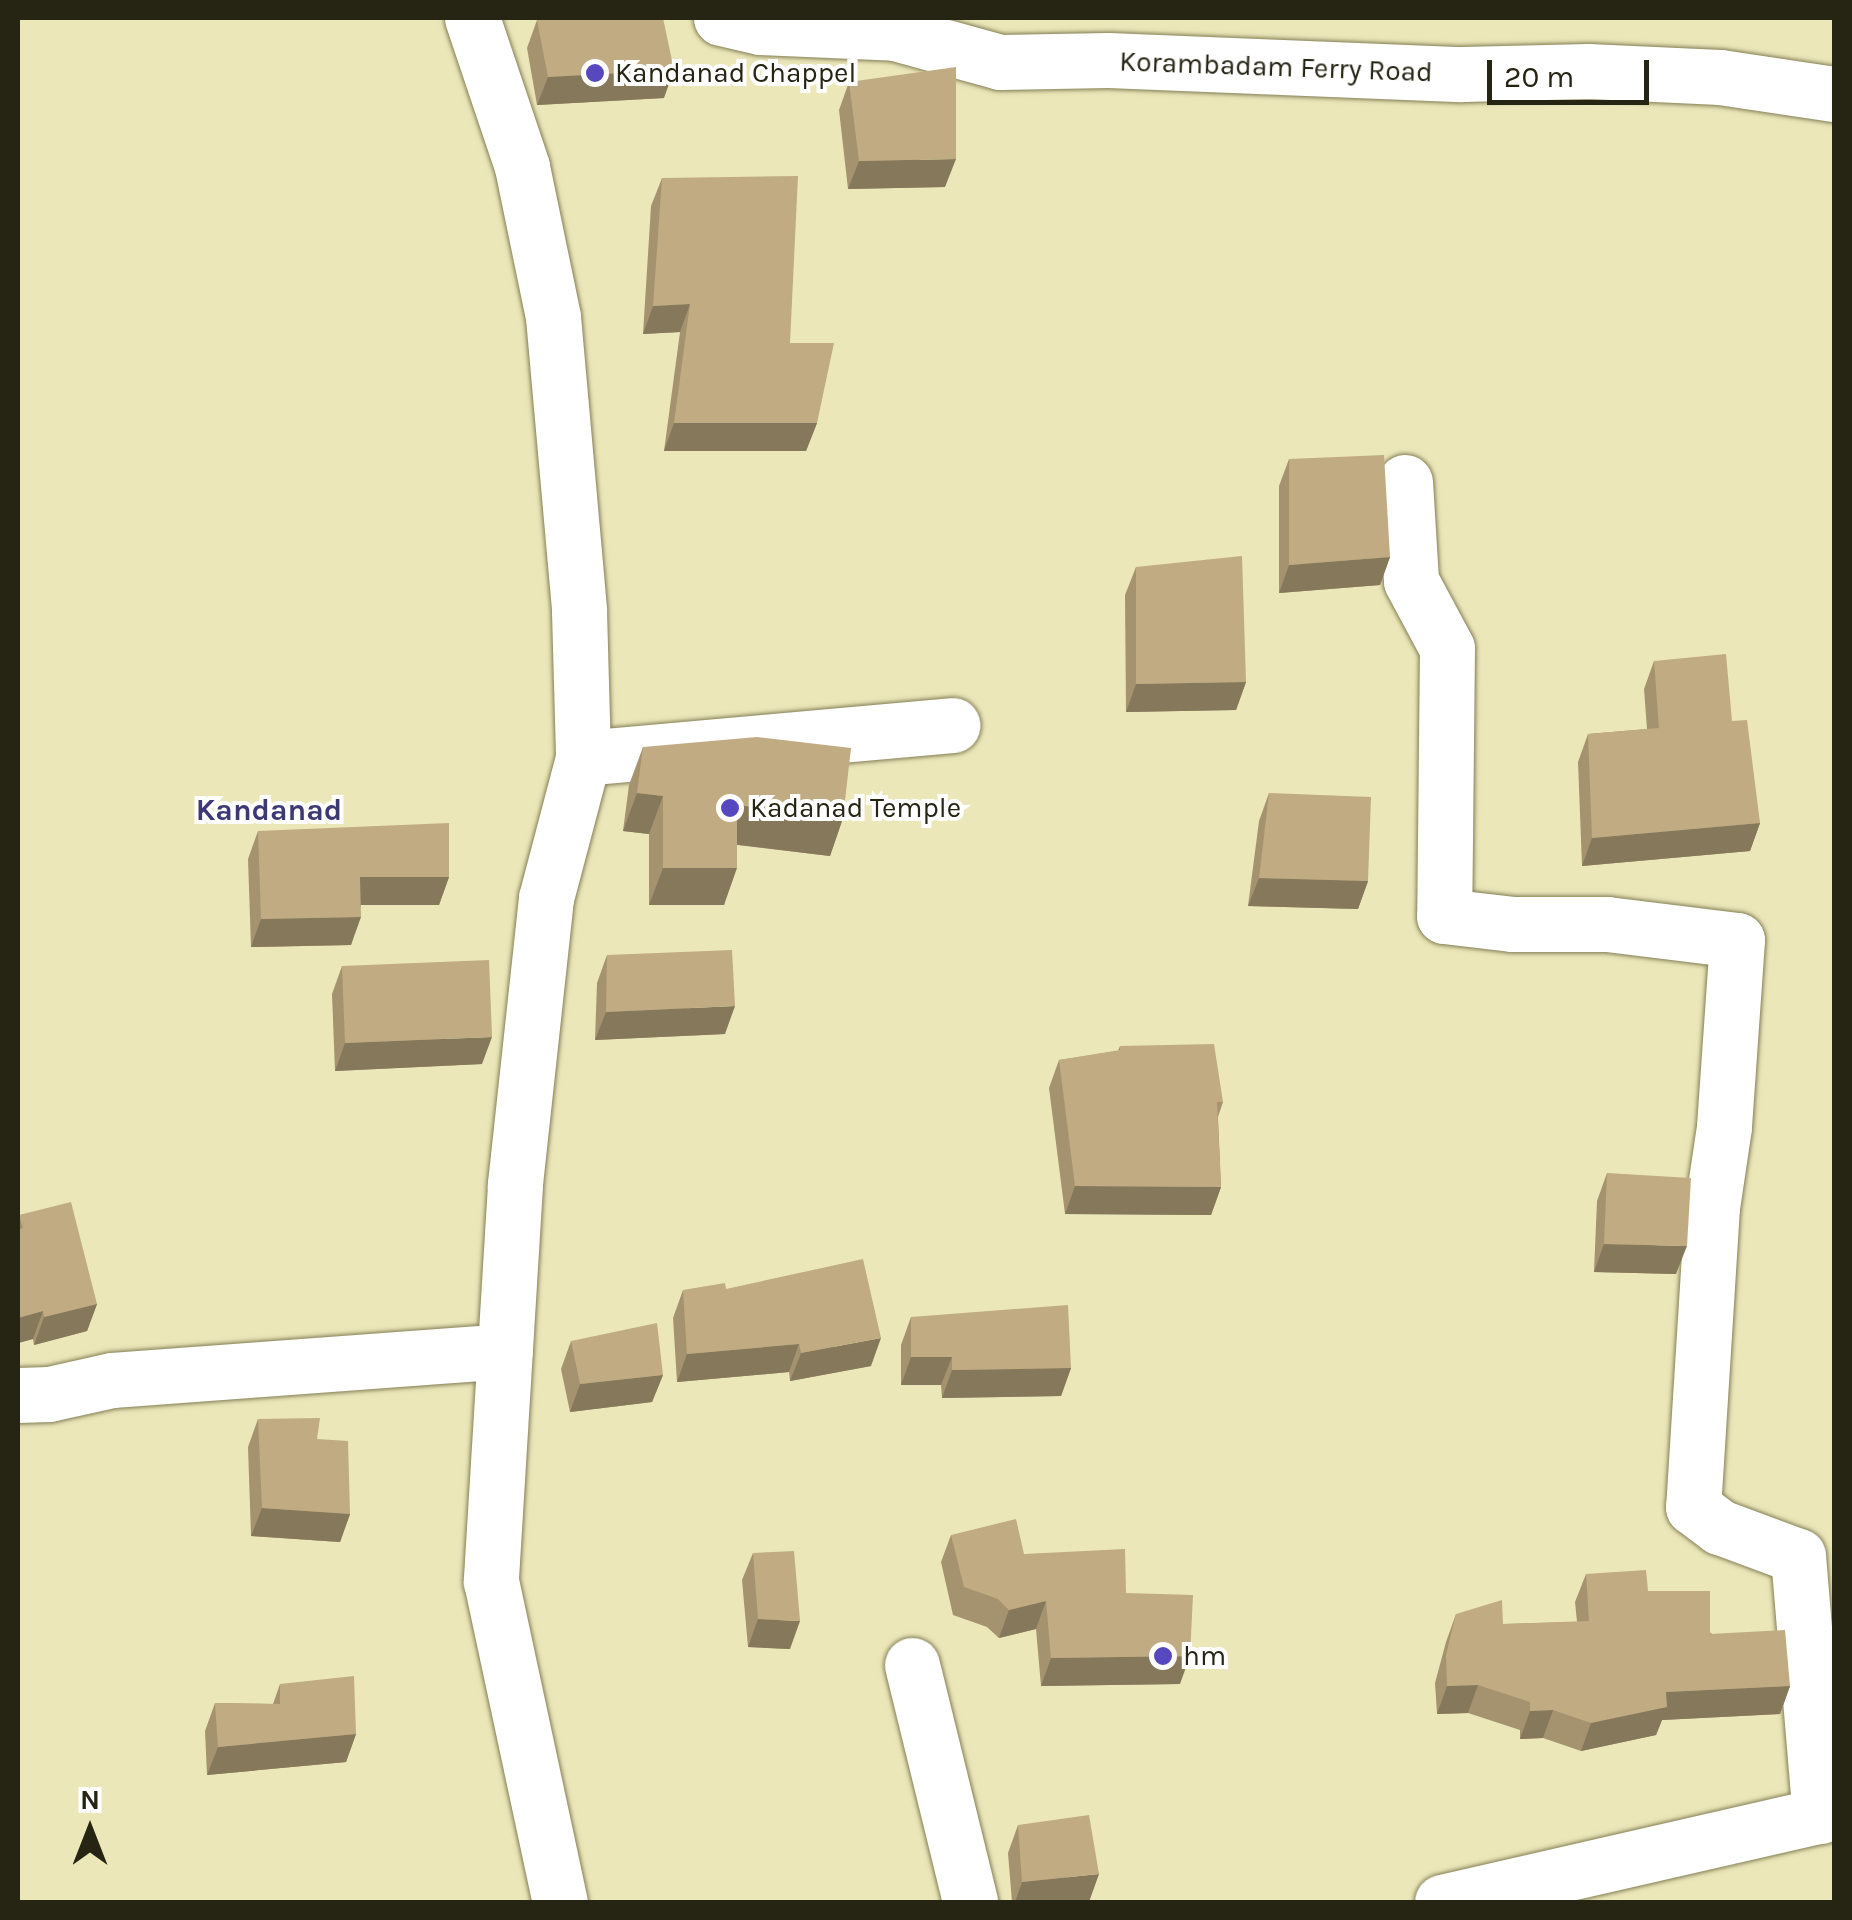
<!DOCTYPE html>
<html>
<head>
<meta charset="utf-8">
<style>
  body { margin:0 }
  #map { position:relative; width:1852px; height:1920px; overflow:hidden; background:#ebe7b9; font-family:Karla,sans-serif }
  div>[style] { position:absolute }
  .roads { filter:drop-shadow(0 0 2px #847f55) drop-shadow(0 0 2px #847f55) }
  .minor>* { height:55px; margin:-27.5px; padding:0 27.5px; transform-origin:27.5px; border-radius:27.5px; background:#fff }
  .wall>* { inset:0; background:#a59370 }
  .shaded-wall>* { inset:0; background:#86785b }
  .building>* { inset:0; background:#c0ab82 }
  .dots>* { width:28px; height:28px; translate:-50% -50%; box-sizing:border-box; border:5px solid #fff; border-radius:50% }
  span { translate:-50% -50%; white-space:nowrap; text-align:center; line-height:1.15; -webkit-text-stroke:8px #fff; paint-order:stroke }
  .street-label { font-size:28px; color:#262413 }
  .poi-label { font-size:28px; color:#262413 }
  .left { translate:0 -50%; text-align:left }
  .neighbourhood-label { font-size:30px; color:#3c3975; font-weight:700 }
  .frame { position:absolute; inset:0; border:20px solid #262413; pointer-events:none }
  .north { position:absolute; left:40px; top:1780px; width:100px; height:100px; -webkit-text-stroke:8px #fff; paint-order:stroke; rotate:0deg; font-size:28px; font-weight:700; line-height:40px; text-align:center; color:#262413 }
  .north::after { content:''; display:block; margin:auto; width:35px; height:45px; background:#262413; clip-path:polygon(50% 0,100% 100%,50% 72%,0 100%) }
  .scale { position:absolute; left:1487px; top:60px; width:162px; height:45px; box-sizing:border-box; border:5px solid #262413; border-top:0; padding-left:12px; font-size:30px; line-height:35px; white-space:nowrap; color:#262413; -webkit-text-stroke:8px #fff; paint-order:stroke }
</style>
</head>
<body>
<div id="map">
  <div class="roads">
    <div class="minor">
      <div style="left:472px;top:18px;width:157px;rotate:71.4deg"></div>
      <div style="left:522px;top:167px;width:153px;rotate:78.3deg"></div>
      <div style="left:553px;top:317px;width:295px;rotate:84.9deg"></div>
      <div style="left:579px;top:611px;width:147px;rotate:88.4deg"></div>
      <div style="left:583px;top:758px;width:145px;rotate:104.8deg"></div>
      <div style="left:546px;top:898px;width:289px;rotate:96.2deg"></div>
      <div style="left:515px;top:1185px;width:397px;rotate:93.5deg"></div>
      <div style="left:491px;top:1581px;width:328px;rotate:77.9deg"></div>
      <div style="left:721px;top:18px;width:40px;rotate:13deg"></div>
      <div style="left:760px;top:27px;width:135px;rotate:2.5deg"></div>
      <div style="left:895px;top:33px;width:109px;rotate:15.4deg"></div>
      <div style="left:1000px;top:62px;width:108px;rotate:-1.1deg"></div>
      <div style="left:1108px;top:60px;width:354px;rotate:2.3deg"></div>
      <div style="left:1462px;top:74px;width:126px;rotate:-1.4deg"></div>
      <div style="left:1588px;top:71px;width:132px;rotate:2.6deg"></div>
      <div style="left:1720px;top:77px;width:115px;rotate:8.5deg"></div>
      <div style="left:1405px;top:482px;width:99px;rotate:86.5deg"></div>
      <div style="left:1411px;top:581px;width:76px;rotate:61.8deg"></div>
      <div style="left:1447px;top:648px;width:268px;rotate:90.6deg"></div>
      <div style="left:1444px;top:916px;width:68px;rotate:6.7deg"></div>
      <div style="left:1512px;top:924px;width:95px"></div>
      <div style="left:1607px;top:924px;width:131px;rotate:7deg"></div>
      <div style="left:1737px;top:940px;width:187px;rotate:94deg"></div>
      <div style="left:1724px;top:1127px;width:81px;rotate:98.5deg"></div>
      <div style="left:1712px;top:1207px;width:301px;rotate:93.6deg"></div>
      <div style="left:1693px;top:1507px;width:34px;rotate:37deg"></div>
      <div style="left:1720px;top:1527px;width:83px;rotate:20.4deg"></div>
      <div style="left:1798px;top:1556px;width:261px;rotate:85.2deg"></div>
      <div style="left:583px;top:758px;width:371px;rotate:-5.1deg"></div>
      <div style="left:18px;top:1395px;width:31px;rotate:-2deg"></div>
      <div style="left:49px;top:1394px;width:65px;rotate:-12.5deg"></div>
      <div style="left:112px;top:1380px;width:394px;rotate:-4.2deg"></div>
      <div style="left:912px;top:1665px;width:244px;rotate:76.2deg"></div>
      <div style="left:1442px;top:1902px;width:402px;rotate:-12.9deg"></div>
    </div>
  </div>
  <div class="wall">
    <div style="clip-path:polygon(537px 20px,664px 98px,537px 105px,527px 48px)"></div>
    <div style="clip-path:polygon(849px 82px,945px 187px,848px 189px,839px 110px)"></div>
    <div style="clip-path:polygon(662px 178px,790px 343px,817px 423px,806px 451px,664px 451px,680px 332px,643px 334px,651px 206px)"></div>
    <div style="clip-path:polygon(1289px 459px,1390px 557px,1380px 585px,1279px 593px,1279px 486px)"></div>
    <div style="clip-path:polygon(1136px 567px,1246px 682px,1236px 710px,1126px 712px,1125px 595px)"></div>
    <div style="clip-path:polygon(1654px 661px,1732px 721px,1760px 823px,1750px 851px,1582px 866px,1578px 762px,1588px 734px,1647px 729px,1644px 689px)"></div>
    <div style="clip-path:polygon(643px 747px,843px 818px,830px 856px,737px 845px,724px 905px,649px 905px,649px 834px,623px 831px,629px 785px)"></div>
    <div style="clip-path:polygon(1269px 793px,1368px 881px,1358px 909px,1248px 906px,1259px 821px)"></div>
    <div style="clip-path:polygon(258px 831px,449px 877px,439px 905px,361px 905px,351px 945px,251px 947px,248px 859px)"></div>
    <div style="clip-path:polygon(607px 955px,725px 1034px,595px 1040px,597px 983px)"></div>
    <div style="clip-path:polygon(342px 966px,482px 1064px,335px 1071px,332px 994px)"></div>
    <div style="clip-path:polygon(1120px 1046px,1223px 1102px,1218px 1117px,1221px 1187px,1211px 1215px,1065px 1214px,1049px 1088px,1059px 1060px,1118px 1051px)"></div>
    <div style="clip-path:polygon(1607px 1173px,1676px 1274px,1594px 1272px,1597px 1201px)"></div>
    <div style="clip-path:polygon(19px 1215px,97px 1304px,87px 1331px,34px 1345px,33px 1339px,18px 1343px,18px 1220px)"></div>
    <div style="clip-path:polygon(726px 1289px,871px 1366px,790px 1381px,789px 1372px,677px 1382px,673px 1318px,683px 1290px)"></div>
    <div style="clip-path:polygon(911px 1317px,1071px 1368px,1061px 1396px,942px 1398px,941px 1385px,901px 1385px,901px 1345px)"></div>
    <div style="clip-path:polygon(571px 1341px,663px 1375px,652px 1402px,570px 1412px,561px 1369px)"></div>
    <div style="clip-path:polygon(258px 1419px,317px 1439px,350px 1514px,340px 1542px,251px 1536px,248px 1447px)"></div>
    <div style="clip-path:polygon(951px 1535px,1024px 1554px,1126px 1593px,1180px 1684px,1041px 1686px,1036px 1629px,999px 1638px,987px 1627px,953px 1615px,941px 1562px)"></div>
    <div style="clip-path:polygon(753px 1553px,790px 1649px,748px 1647px,742px 1580px)"></div>
    <div style="clip-path:polygon(1586px 1574px,1648px 1591px,1790px 1686px,1780px 1714px,1662px 1720px,1656px 1735px,1581px 1751px,1543px 1738px,1520px 1739px,1520px 1730px,1468px 1713px,1437px 1714px,1435px 1683px,1446px 1642px,1456px 1614px,1503px 1624px,1577px 1622px,1575px 1602px)"></div>
    <div style="clip-path:polygon(280px 1684px,356px 1734px,346px 1762px,207px 1775px,205px 1731px,215px 1703px,273px 1704px)"></div>
    <div style="clip-path:polygon(1018px 1825px,1089px 1902px,1012px 1902px,1008px 1853px)"></div>
  </div>
  <div class="shaded-wall">
    <div style="clip-path:polygon(674px 70px,664px 98px,537px 105px,548px 77px)"></div>
    <div style="clip-path:polygon(956px 159px,945px 187px,848px 189px,859px 161px)"></div>
    <div style="clip-path:polygon(690px 304px,680px 332px,643px 334px,653px 306px)"></div>
    <div style="clip-path:polygon(674px 423px,817px 423px,806px 451px,664px 451px)"></div>
    <div style="clip-path:polygon(1390px 557px,1380px 585px,1279px 593px,1289px 565px)"></div>
    <div style="clip-path:polygon(1246px 682px,1236px 710px,1126px 712px,1136px 684px)"></div>
    <div style="clip-path:polygon(637px 793px,663px 796px,649px 834px,623px 831px)"></div>
    <div style="clip-path:polygon(737px 805px,843px 818px,830px 856px,724px 843px)"></div>
    <div style="clip-path:polygon(1760px 823px,1750px 851px,1582px 866px,1592px 838px)"></div>
    <div style="clip-path:polygon(663px 868px,737px 868px,724px 905px,649px 905px)"></div>
    <div style="clip-path:polygon(360px 877px,449px 877px,439px 905px,350px 905px)"></div>
    <div style="clip-path:polygon(1259px 878px,1368px 881px,1358px 909px,1248px 906px)"></div>
    <div style="clip-path:polygon(361px 917px,351px 945px,251px 947px,261px 919px)"></div>
    <div style="clip-path:polygon(735px 1006px,725px 1034px,595px 1040px,606px 1012px)"></div>
    <div style="clip-path:polygon(492px 1037px,482px 1064px,335px 1071px,345px 1043px)"></div>
    <div style="clip-path:polygon(1075px 1186px,1221px 1187px,1211px 1215px,1065px 1214px)"></div>
    <div style="clip-path:polygon(1604px 1244px,1687px 1246px,1676px 1274px,1594px 1272px)"></div>
    <div style="clip-path:polygon(97px 1304px,87px 1331px,34px 1345px,44px 1317px)"></div>
    <div style="clip-path:polygon(43px 1311px,33px 1339px,18px 1343px,18px 1318px)"></div>
    <div style="clip-path:polygon(881px 1338px,871px 1366px,790px 1381px,801px 1353px)"></div>
    <div style="clip-path:polygon(799px 1344px,789px 1372px,677px 1382px,687px 1354px)"></div>
    <div style="clip-path:polygon(911px 1357px,952px 1357px,941px 1385px,901px 1385px)"></div>
    <div style="clip-path:polygon(1071px 1368px,1061px 1396px,942px 1398px,952px 1370px)"></div>
    <div style="clip-path:polygon(663px 1375px,652px 1402px,570px 1412px,580px 1384px)"></div>
    <div style="clip-path:polygon(262px 1508px,350px 1514px,340px 1542px,251px 1536px)"></div>
    <div style="clip-path:polygon(1046px 1601px,1036px 1629px,999px 1638px,1009px 1610px)"></div>
    <div style="clip-path:polygon(758px 1619px,800px 1621px,790px 1649px,748px 1647px)"></div>
    <div style="clip-path:polygon(1190px 1656px,1180px 1684px,1041px 1686px,1051px 1658px)"></div>
    <div style="clip-path:polygon(1478px 1685px,1468px 1713px,1437px 1714px,1447px 1686px)"></div>
    <div style="clip-path:polygon(1790px 1686px,1780px 1714px,1662px 1720px,1656px 1735px,1581px 1751px,1591px 1723px,1666px 1692px)"></div>
    <div style="clip-path:polygon(1553px 1710px,1543px 1738px,1520px 1739px,1530px 1711px)"></div>
    <div style="clip-path:polygon(356px 1734px,346px 1762px,207px 1775px,218px 1747px)"></div>
    <div style="clip-path:polygon(1099px 1874px,1089px 1902px,1015px 1902px,1022px 1882px)"></div>
  </div>
  <div class="building">
    <div style="clip-path:polygon(555px 18px,663px 18px,674px 70px,548px 77px,537px 20px)"></div>
    <div style="clip-path:polygon(956px 67px,956px 159px,859px 161px,849px 82px)"></div>
    <div style="clip-path:polygon(798px 176px,790px 343px,834px 343px,817px 423px,674px 423px,690px 304px,653px 306px,662px 178px)"></div>
    <div style="clip-path:polygon(1384px 455px,1390px 557px,1289px 565px,1289px 459px)"></div>
    <div style="clip-path:polygon(1242px 556px,1246px 682px,1136px 684px,1136px 567px)"></div>
    <div style="clip-path:polygon(1726px 654px,1732px 721px,1747px 720px,1760px 823px,1592px 838px,1588px 734px,1659px 728px,1654px 661px)"></div>
    <div style="clip-path:polygon(757px 737px,851px 748px,843px 818px,737px 805px,737px 868px,663px 868px,663px 796px,637px 793px,643px 747px)"></div>
    <div style="clip-path:polygon(1269px 793px,1371px 797px,1368px 881px,1259px 878px)"></div>
    <div style="clip-path:polygon(449px 823px,449px 877px,360px 877px,361px 917px,261px 919px,258px 831px)"></div>
    <div style="clip-path:polygon(732px 950px,735px 1006px,606px 1012px,607px 955px)"></div>
    <div style="clip-path:polygon(489px 960px,492px 1037px,345px 1043px,342px 966px)"></div>
    <div style="clip-path:polygon(1214px 1044px,1223px 1102px,1217px 1102px,1221px 1187px,1075px 1186px,1059px 1060px,1120px 1050px,1120px 1046px)"></div>
    <div style="clip-path:polygon(1607px 1173px,1691px 1178px,1687px 1246px,1604px 1244px)"></div>
    <div style="clip-path:polygon(71px 1202px,97px 1304px,44px 1317px,43px 1311px,18px 1318px,18px 1230px,23px 1228px,19px 1215px)"></div>
    <div style="clip-path:polygon(863px 1259px,881px 1338px,801px 1353px,799px 1344px,687px 1354px,683px 1290px,725px 1283px,726px 1289px)"></div>
    <div style="clip-path:polygon(1068px 1305px,1071px 1368px,952px 1370px,952px 1357px,911px 1357px,911px 1317px)"></div>
    <div style="clip-path:polygon(657px 1323px,663px 1375px,580px 1384px,571px 1341px)"></div>
    <div style="clip-path:polygon(320px 1418px,317px 1439px,348px 1441px,350px 1514px,262px 1508px,258px 1419px)"></div>
    <div style="clip-path:polygon(1016px 1519px,1024px 1554px,1125px 1549px,1126px 1593px,1193px 1595px,1190px 1656px,1051px 1658px,1046px 1601px,1009px 1610px,998px 1599px,964px 1587px,951px 1535px)"></div>
    <div style="clip-path:polygon(794px 1551px,800px 1621px,758px 1619px,753px 1553px)"></div>
    <div style="clip-path:polygon(1646px 1570px,1648px 1591px,1710px 1591px,1710px 1634px,1785px 1630px,1790px 1686px,1666px 1692px,1667px 1707px,1591px 1723px,1553px 1710px,1530px 1711px,1530px 1702px,1478px 1685px,1447px 1686px,1446px 1655px,1456px 1614px,1502px 1600px,1503px 1624px,1589px 1621px,1586px 1574px)"></div>
    <div style="clip-path:polygon(354px 1676px,356px 1734px,218px 1747px,215px 1703px,280px 1704px,280px 1684px)"></div>
    <div style="clip-path:polygon(1089px 1815px,1099px 1874px,1022px 1882px,1018px 1825px)"></div>
  </div>
  <div class="dots">
    <div style="left:595px;top:73px;background:#5748c0"></div>
    <div style="left:730px;top:808px;background:#5748c0"></div>
    <div style="left:1163px;top:1656px;background:#5748c0"></div>
  </div>
  <div class="street-label">
    <span style="left:1276px;top:67px;rotate:2deg">Korambadam Ferry Road</span>
  </div>
  <div class="poi-label">
    <span class="left" style="left:615px;top:73px">Kandanad Chappel</span>
    <span class="left" style="left:750px;top:808px">Kadanad Temple</span>
    <span class="left" style="left:1183px;top:1656px">hm</span>
  </div>
  <div class="neighbourhood-label">
    <span style="left:269px;top:810px">Kandanad</span>
  </div>
  <div class="frame"></div>
  <div class="north">N</div>
  <div class="scale">20 m</div>
</div>
</body>
</html>
